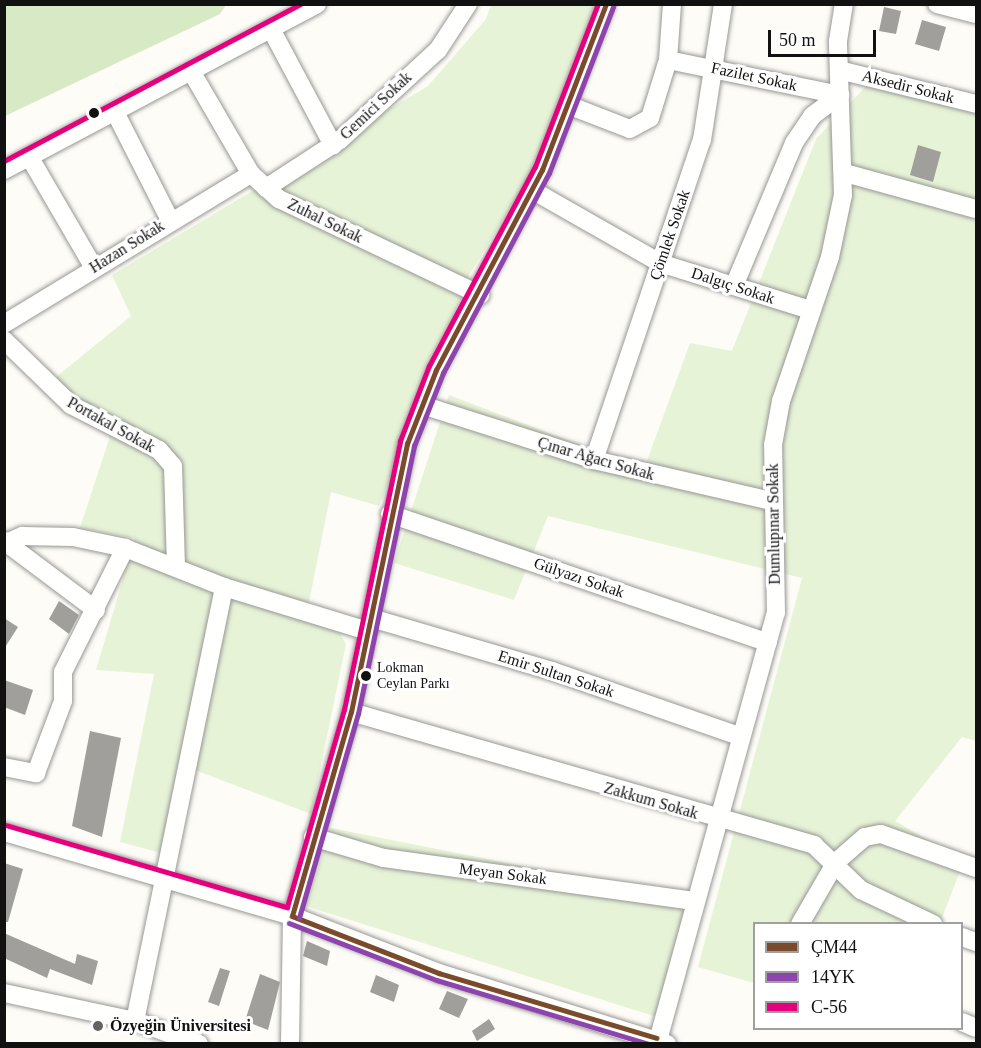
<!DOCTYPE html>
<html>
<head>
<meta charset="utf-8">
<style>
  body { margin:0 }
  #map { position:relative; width:981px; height:1048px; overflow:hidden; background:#fdfcf7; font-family:Georgia,serif }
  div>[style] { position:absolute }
  .green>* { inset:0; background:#e7f3d7 }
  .forest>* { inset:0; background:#d8eac5 }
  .building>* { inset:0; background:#a19f9c }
  .roads { filter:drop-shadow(0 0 2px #979795) drop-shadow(0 0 2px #979795) }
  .minor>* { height:18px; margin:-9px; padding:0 9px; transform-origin:9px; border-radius:9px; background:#fffffe }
  .bus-1>* { height:4.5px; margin:-2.25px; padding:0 2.25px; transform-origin:2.25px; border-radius:2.25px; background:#7a4b2a }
  .bus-2>* { height:4.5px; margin:-2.25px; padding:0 2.25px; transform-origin:2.25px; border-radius:2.25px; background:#8e44ad }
  .bus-3>* { height:4.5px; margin:-2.25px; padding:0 2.25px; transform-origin:2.25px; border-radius:2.25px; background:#e5007d }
  .dots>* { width:16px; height:16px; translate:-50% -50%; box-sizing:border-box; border:3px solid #fff; border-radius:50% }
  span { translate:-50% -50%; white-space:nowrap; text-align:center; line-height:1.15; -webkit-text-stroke:6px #fff; paint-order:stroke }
  .bus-label { font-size:14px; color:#111 }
  .left { translate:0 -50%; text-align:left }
  .street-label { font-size:16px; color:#111 }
  .poi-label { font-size:16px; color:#111; font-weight:700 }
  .frame { position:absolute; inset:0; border:6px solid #111; pointer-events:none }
  .legend { position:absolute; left:753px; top:922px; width:210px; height:108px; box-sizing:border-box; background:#fff; border:2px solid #a0a0a0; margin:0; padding:8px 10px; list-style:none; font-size:18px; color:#111 }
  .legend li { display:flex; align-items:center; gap:12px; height:30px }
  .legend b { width:30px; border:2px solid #a0a0a0 }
  .scale { position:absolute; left:768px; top:30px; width:108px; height:27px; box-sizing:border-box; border:3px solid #111; border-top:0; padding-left:8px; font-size:18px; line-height:21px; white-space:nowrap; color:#111; -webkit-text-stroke:4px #fff; paint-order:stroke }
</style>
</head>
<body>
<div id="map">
  <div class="green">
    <div style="clip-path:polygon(491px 5px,604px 5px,523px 187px,469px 275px,379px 506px,331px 492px,306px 617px,337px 628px,346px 644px,311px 814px,195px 770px,176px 857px,120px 842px,154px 674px,96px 670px,135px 538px,80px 528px,112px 430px,50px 382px,131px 316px,112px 275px,428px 86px,486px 19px)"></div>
    <div style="clip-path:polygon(868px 84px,976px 109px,976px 741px,962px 737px,895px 821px,964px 861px,940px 923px,754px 924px,754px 983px,698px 967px,802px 578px,548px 516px,514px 600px,394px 563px,449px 395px,644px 469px,690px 343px,732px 351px,816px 139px)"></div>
    <div style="clip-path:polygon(331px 828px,690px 899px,660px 1018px,306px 906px)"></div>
  </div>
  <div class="forest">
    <div style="clip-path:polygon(5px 4px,226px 4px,226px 5px,220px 14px,5px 116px)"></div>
  </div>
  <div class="building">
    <div style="clip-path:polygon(884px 7px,901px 11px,896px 34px,879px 31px)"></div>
    <div style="clip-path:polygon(922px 20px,946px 27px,939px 51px,915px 44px)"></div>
    <div style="clip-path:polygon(918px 145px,941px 152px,933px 182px,910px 175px)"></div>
    <div style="clip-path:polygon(59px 601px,79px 615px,69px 634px,49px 619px)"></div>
    <div style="clip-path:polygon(4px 618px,18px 627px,4px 649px)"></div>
    <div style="clip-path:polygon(4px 680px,33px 690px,25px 715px,4px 707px)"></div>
    <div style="clip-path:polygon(90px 731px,121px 738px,102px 837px,72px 826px)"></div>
    <div style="clip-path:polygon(4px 863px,23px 869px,8px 922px,4px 922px)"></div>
    <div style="clip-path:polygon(4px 933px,75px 964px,77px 954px,98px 961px,92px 985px,50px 969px,47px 978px,4px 958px)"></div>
    <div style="clip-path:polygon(307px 941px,330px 951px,327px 966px,303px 956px)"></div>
    <div style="clip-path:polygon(220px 968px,230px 971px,219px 1006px,208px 1002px)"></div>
    <div style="clip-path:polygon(260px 974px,280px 982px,268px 1030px,245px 1021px)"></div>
    <div style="clip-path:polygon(376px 975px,399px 985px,394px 1002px,370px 992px)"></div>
    <div style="clip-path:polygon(447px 991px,468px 999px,459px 1018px,439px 1009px)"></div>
    <div style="clip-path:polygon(489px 1019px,495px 1029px,477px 1041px,472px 1031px)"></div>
  </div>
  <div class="roads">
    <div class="minor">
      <div style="left:937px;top:4px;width:40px;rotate:14.4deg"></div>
      <div style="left:271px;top:29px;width:132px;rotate:61.9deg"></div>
      <div style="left:668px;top:60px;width:176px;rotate:11.5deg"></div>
      <div style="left:839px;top:70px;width:141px;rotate:13.9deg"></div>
      <div style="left:191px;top:71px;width:119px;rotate:59.8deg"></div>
      <div style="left:251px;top:174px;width:38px;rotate:42deg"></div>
      <div style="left:279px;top:199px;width:223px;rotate:25.5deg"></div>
      <div style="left:568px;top:105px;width:66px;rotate:21.2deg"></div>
      <div style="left:630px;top:129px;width:23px;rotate:-29deg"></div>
      <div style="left:650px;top:118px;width:61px;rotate:-72.8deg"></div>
      <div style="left:668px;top:60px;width:56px;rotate:-85.9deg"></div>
      <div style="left:115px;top:112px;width:121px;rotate:63deg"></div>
      <div style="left:30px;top:158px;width:127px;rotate:59.8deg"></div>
      <div style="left:4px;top:170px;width:354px;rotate:-27.9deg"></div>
      <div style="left:845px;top:173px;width:136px;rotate:15.4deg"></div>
      <div style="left:266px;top:188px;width:88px;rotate:-33deg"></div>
      <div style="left:340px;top:140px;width:133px;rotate:-42.6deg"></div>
      <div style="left:438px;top:50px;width:55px;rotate:-56.9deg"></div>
      <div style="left:532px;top:190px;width:147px;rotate:29.7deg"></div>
      <div style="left:660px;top:263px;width:157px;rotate:17.4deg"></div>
      <div style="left:734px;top:286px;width:155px;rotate:-67.2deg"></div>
      <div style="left:794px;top:143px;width:32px;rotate:-56deg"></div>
      <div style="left:812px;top:116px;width:35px;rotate:-37deg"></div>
      <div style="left:4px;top:324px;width:289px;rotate:-31.3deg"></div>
      <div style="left:4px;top:340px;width:93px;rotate:44.1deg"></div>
      <div style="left:71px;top:405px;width:99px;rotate:27.1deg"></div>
      <div style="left:159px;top:450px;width:21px;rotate:49deg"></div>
      <div style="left:173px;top:466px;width:99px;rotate:88.3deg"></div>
      <div style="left:422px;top:405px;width:181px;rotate:17.7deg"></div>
      <div style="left:594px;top:460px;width:183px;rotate:13deg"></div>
      <div style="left:594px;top:460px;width:338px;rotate:-71.4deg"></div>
      <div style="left:702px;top:140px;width:138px;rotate:-81.2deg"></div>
      <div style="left:390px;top:514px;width:399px;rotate:18.8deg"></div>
      <div style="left:4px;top:541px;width:115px;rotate:36.9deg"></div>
      <div style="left:4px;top:544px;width:20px;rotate:-24deg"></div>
      <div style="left:22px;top:536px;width:51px;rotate:1.1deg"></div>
      <div style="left:73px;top:537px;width:53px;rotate:11.9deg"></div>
      <div style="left:125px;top:548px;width:106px;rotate:21.5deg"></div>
      <div style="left:224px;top:587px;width:151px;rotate:17deg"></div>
      <div style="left:371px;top:618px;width:189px;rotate:16.3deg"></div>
      <div style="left:552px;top:671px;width:198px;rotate:19.2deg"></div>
      <div style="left:351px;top:712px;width:482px;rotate:16deg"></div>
      <div style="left:814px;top:845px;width:65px;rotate:43.8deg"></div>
      <div style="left:861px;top:890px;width:80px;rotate:25.3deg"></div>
      <div style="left:4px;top:767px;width:33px;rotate:11deg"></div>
      <div style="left:36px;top:773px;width:77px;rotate:-69.4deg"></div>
      <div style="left:63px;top:701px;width:29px;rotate:-90deg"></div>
      <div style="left:63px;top:672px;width:139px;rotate:-63.4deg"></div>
      <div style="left:4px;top:832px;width:300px;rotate:16.3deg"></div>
      <div style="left:292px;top:916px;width:158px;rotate:21.2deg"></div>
      <div style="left:439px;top:973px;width:239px;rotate:17.3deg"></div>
      <div style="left:313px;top:837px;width:74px;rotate:16.5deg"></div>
      <div style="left:384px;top:858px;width:313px;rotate:7.9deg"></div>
      <div style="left:800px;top:924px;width:72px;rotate:-59.9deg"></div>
      <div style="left:836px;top:862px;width:38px;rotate:-41deg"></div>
      <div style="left:865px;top:837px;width:16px;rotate:-11deg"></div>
      <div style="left:881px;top:834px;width:101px;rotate:19.7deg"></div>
      <div style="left:962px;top:937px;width:15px;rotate:20deg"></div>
      <div style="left:4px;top:993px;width:134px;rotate:12.1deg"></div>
      <div style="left:135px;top:1021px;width:68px;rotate:19.8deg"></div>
      <div style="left:135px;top:1021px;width:443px;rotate:-78.4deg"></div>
      <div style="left:962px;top:1022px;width:15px;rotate:23deg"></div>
      <div style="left:290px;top:1044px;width:128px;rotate:-89.1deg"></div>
      <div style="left:292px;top:916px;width:212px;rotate:-73.9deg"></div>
      <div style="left:351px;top:712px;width:274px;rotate:-78.2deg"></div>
      <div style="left:407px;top:444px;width:79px;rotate:-68.6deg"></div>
      <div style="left:436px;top:370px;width:226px;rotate:-62.1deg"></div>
      <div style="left:542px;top:170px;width:178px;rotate:-68.9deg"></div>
      <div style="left:657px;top:1044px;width:447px;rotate:-74.6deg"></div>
      <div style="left:776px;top:613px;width:168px;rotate:-91deg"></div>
      <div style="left:773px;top:445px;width:45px;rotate:-79.7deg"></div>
      <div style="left:781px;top:401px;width:152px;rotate:-71.2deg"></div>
      <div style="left:830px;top:257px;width:63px;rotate:-78.2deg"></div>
      <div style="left:843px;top:195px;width:154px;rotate:-91.9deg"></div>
      <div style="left:838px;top:41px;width:37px;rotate:-81deg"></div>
    </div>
  </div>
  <div class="bus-1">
    <div style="left:292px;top:916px;width:212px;rotate:-73.9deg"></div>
    <div style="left:351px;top:712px;width:274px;rotate:-78.2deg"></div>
    <div style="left:407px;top:444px;width:79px;rotate:-68.6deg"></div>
    <div style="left:436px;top:370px;width:226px;rotate:-62.1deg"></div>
    <div style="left:542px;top:170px;width:178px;rotate:-68.9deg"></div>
    <div style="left:292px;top:916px;width:158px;rotate:21.2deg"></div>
    <div style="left:439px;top:973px;width:227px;rotate:16.6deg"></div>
  </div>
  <div class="bus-2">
    <div style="left:299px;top:918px;width:212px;rotate:-73.9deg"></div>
    <div style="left:358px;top:714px;width:274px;rotate:-78.2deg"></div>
    <div style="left:414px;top:446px;width:79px;rotate:-68.3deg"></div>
    <div style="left:443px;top:373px;width:226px;rotate:-62.1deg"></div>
    <div style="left:549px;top:173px;width:178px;rotate:-68.9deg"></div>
    <div style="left:289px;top:923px;width:159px;rotate:21.1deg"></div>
    <div style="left:437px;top:980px;width:221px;rotate:16.8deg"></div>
  </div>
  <div class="bus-3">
    <div style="left:4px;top:161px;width:335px;rotate:-27.9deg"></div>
    <div style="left:6px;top:825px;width:293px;rotate:16.3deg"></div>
    <div style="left:287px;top:907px;width:205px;rotate:-73.9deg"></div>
    <div style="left:344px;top:710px;width:275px;rotate:-78.2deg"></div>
    <div style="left:400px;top:441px;width:80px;rotate:-68.9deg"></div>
    <div style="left:429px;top:366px;width:225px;rotate:-62deg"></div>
    <div style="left:535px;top:167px;width:175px;rotate:-68.9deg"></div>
  </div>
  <div class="dots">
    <div style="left:94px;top:113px;background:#111"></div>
    <div style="left:366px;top:676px;background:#111"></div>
    <div style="left:98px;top:1026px;background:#646362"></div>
  </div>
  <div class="bus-label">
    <span class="left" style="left:377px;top:676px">Lokman<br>Ceylan Parkı</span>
  </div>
  <div class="street-label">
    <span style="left:754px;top:77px;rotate:12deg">Fazilet Sokak</span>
    <span style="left:908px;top:87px;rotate:14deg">Aksedir Sokak</span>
    <span style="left:376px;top:106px;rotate:-43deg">Gemici Sokak</span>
    <span style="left:325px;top:221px;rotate:26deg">Zuhal Sokak</span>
    <span style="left:670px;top:235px;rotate:-71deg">Çömlek Sokak</span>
    <span style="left:127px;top:247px;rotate:-32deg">Hazan Sokak</span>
    <span style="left:733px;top:286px;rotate:18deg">Dalgıç Sokak</span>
    <span style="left:111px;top:425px;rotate:29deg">Portakal Sokak</span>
    <span style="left:596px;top:459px;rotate:16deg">Çınar Ağacı Sokak</span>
    <span style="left:774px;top:524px;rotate:-91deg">Dumlupınar Sokak</span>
    <span style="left:579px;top:578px;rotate:19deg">Gülyazı Sokak</span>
    <span style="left:556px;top:674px;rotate:18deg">Emir Sultan Sokak</span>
    <span style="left:651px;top:801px;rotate:16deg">Zakkum Sokak</span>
    <span style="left:503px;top:874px;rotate:7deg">Meyan Sokak</span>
  </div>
  <div class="poi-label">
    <span class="left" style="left:110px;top:1026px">Özyeğin Üniversitesi</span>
  </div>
  <div class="frame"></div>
  <ul class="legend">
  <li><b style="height:8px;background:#7a4b2a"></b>ÇM44</li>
  <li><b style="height:8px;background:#8e44ad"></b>14YK</li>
  <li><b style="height:8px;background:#e5007d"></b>C-56</li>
  </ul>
  <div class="scale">50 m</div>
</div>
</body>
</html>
